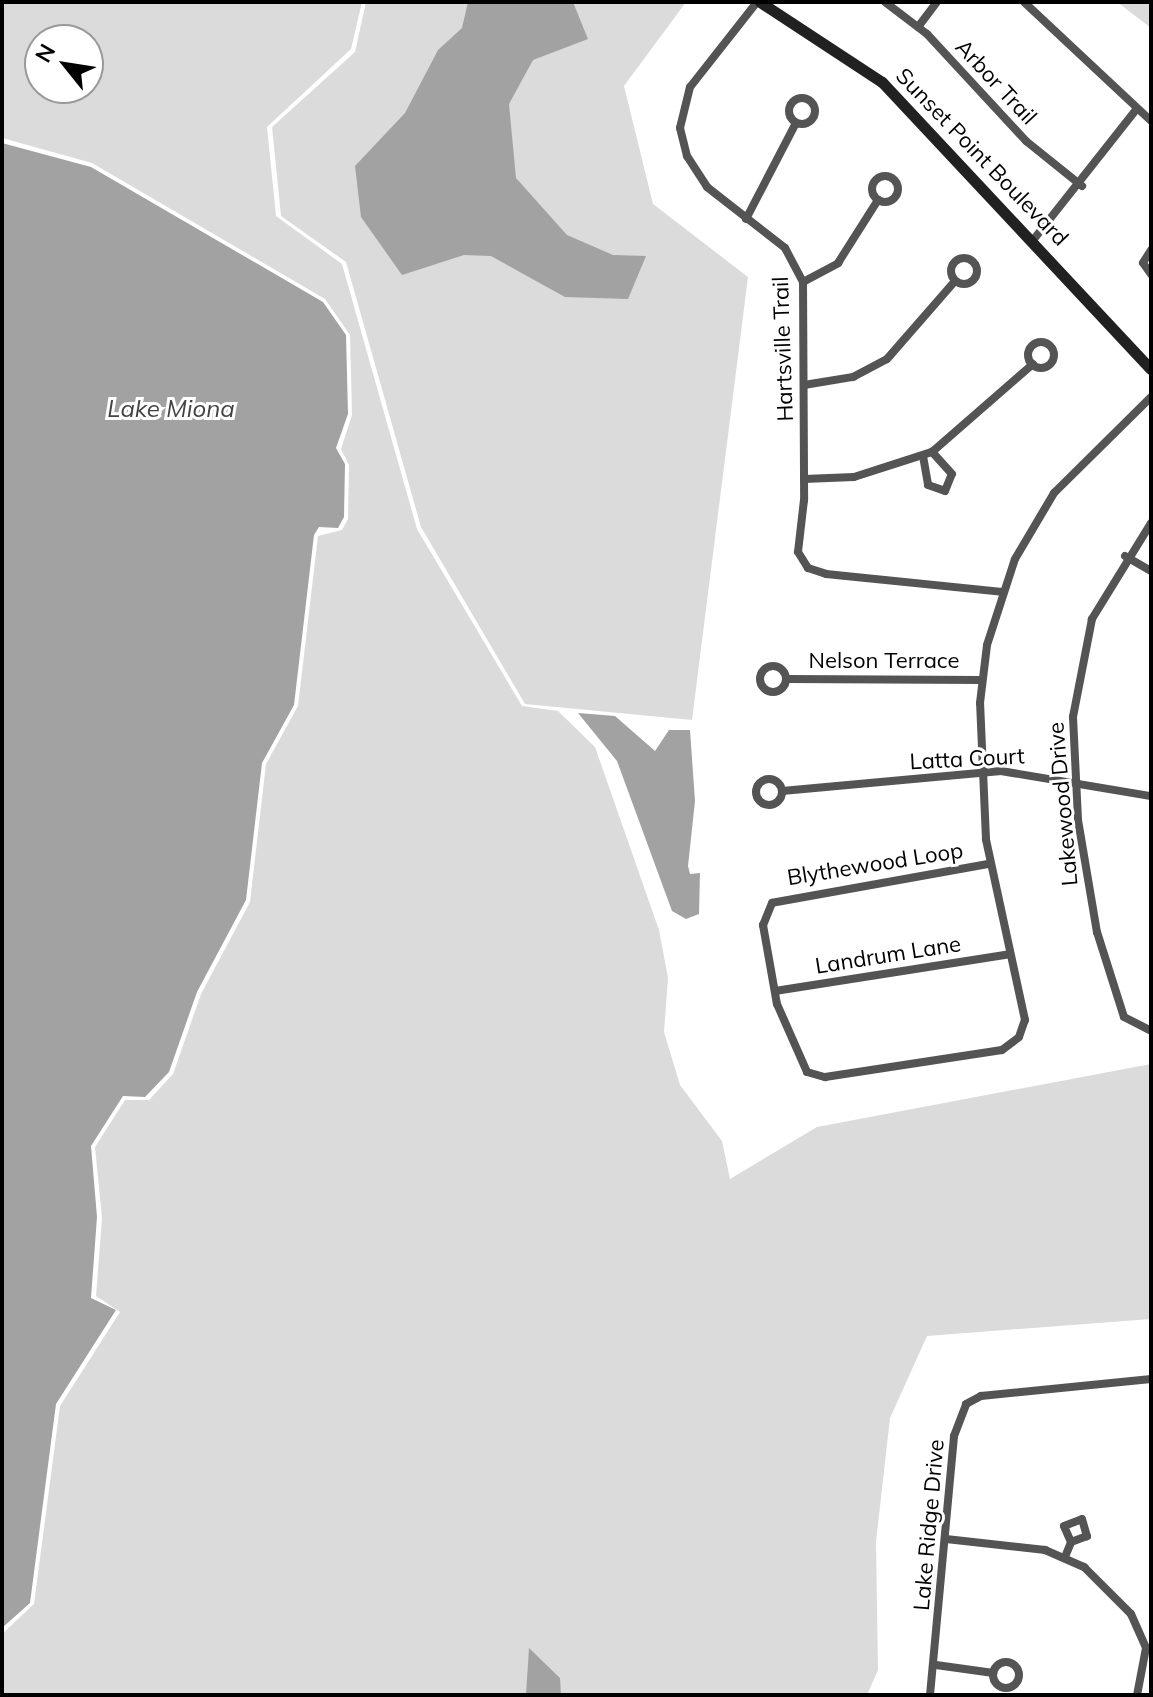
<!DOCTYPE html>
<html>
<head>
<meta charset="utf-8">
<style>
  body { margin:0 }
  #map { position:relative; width:1153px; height:1697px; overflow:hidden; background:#fff; font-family:Mulish,sans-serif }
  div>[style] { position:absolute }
  .green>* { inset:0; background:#dbdbdb }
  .water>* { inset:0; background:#a2a2a2 }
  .street>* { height:8px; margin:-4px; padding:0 4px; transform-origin:4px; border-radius:4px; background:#545454 }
  .street>.ring { margin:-4px; padding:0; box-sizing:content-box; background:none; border:8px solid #545454; border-radius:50% }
  .secondary>* { height:11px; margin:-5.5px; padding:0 5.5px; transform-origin:5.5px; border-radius:5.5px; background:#212121 }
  span { translate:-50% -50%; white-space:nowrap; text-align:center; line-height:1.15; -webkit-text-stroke:6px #fff; paint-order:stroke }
  .street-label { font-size:22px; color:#000 }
  .water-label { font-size:24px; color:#434343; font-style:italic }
  .frame { position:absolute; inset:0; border:4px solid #000; pointer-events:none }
  .north { position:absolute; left:24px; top:24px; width:80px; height:80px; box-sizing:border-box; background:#fff; border:2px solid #999; border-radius:50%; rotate:300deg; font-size:22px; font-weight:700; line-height:32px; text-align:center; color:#000 }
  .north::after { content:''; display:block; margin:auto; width:28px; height:36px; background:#000; clip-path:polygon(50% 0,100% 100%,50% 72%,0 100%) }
</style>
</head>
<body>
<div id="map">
  <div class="green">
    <div style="clip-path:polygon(evenodd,2px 2px,362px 2px,351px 49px,267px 127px,276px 216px,342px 264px,417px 529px,522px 706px,558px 711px,595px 747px,659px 930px,668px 978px,664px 1032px,680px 1085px,722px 1141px,730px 1179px,817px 1127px,1151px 1064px,1151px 1319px,927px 1336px,890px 1418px,876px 1542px,878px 1670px,867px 1695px,2px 1695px,2px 1634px,34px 1604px,60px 1406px,120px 1312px,96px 1296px,102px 1218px,95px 1147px,125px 1100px,149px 1100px,173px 1074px,201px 994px,250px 902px,266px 764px,298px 706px,318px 536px,342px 530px,348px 519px,349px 465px,341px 449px,352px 415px,350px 335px,325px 299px,92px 163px,2px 138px,2px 2px,40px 40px,88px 40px,88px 88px,40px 88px,40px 40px)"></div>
    <div style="clip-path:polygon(366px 2px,686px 2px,624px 86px,653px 204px,748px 277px,692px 720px,525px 704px,421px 527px,346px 262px,281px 216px,272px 127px,355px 52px)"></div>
    <div style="clip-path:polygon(1117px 2px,1151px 2px,1151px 28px)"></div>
  </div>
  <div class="water">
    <div style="clip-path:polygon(468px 2px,573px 2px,588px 39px,533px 60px,509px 104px,516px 178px,567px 235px,613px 255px,646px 256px,628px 299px,565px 297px,491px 256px,464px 255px,402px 275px,361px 217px,355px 166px,405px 113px,438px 50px,462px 28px)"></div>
    <div style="clip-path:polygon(2px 143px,91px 167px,323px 302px,346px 335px,348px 414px,336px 448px,345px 464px,344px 517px,338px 528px,319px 527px,314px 535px,294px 705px,262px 763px,246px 900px,197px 992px,169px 1072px,145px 1097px,123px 1096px,91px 1146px,97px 1217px,91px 1298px,116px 1310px,56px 1404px,30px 1603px,2px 1628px)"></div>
    <div style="clip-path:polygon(578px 713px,615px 716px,655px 751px,669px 730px,690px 730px,695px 801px,688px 866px,690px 874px,700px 873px,699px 914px,686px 919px,672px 911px,617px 761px)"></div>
    <div style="clip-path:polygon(529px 1648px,560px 1678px,561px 1695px,526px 1695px)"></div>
  </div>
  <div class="street">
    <div style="left:757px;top:2px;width:108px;rotate:128.2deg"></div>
    <div style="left:690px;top:87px;width:42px;rotate:103.7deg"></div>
    <div style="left:680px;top:128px;width:29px;rotate:76deg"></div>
    <div style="left:687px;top:156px;width:37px;rotate:57deg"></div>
    <div style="left:707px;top:187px;width:99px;rotate:38deg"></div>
    <div style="left:785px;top:248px;width:38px;rotate:62deg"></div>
    <div style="left:803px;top:282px;width:218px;rotate:89.7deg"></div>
    <div style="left:804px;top:500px;width:52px;rotate:96.6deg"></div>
    <div style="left:798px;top:552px;width:19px;rotate:58deg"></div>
    <div style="left:808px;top:568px;width:19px;rotate:18deg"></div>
    <div style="left:826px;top:574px;width:177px;rotate:5.8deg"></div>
    <div style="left:885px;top:2px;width:53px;rotate:37.3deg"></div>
    <div style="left:927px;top:34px;width:146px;rotate:47.2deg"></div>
    <div style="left:1026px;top:141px;width:72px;rotate:38.8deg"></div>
    <div style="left:1024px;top:2px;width:174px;rotate:43.1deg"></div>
    <div style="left:918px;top:27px;width:31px;rotate:-53deg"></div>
    <div class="ring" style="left:789px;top:98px;width:18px;height:18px"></div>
    <div class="ring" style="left:872px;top:176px;width:18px;height:18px"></div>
    <div style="left:746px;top:219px;width:108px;rotate:-62.5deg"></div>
    <div style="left:1034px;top:239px;width:163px;rotate:-51.7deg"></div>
    <div style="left:1151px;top:250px;width:15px;rotate:122deg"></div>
    <div style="left:1143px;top:263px;width:14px;rotate:54deg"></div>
    <div class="ring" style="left:951px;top:258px;width:18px;height:18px"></div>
    <div style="left:803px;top:282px;width:40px;rotate:-28deg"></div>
    <div style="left:838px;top:263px;width:75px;rotate:-57.6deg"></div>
    <div class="ring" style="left:1028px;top:342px;width:18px;height:18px"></div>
    <div style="left:804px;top:385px;width:50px;rotate:-9.3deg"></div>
    <div style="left:853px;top:377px;width:38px;rotate:-28deg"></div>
    <div style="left:887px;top:359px;width:103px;rotate:-48.9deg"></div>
    <div style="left:923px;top:456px;width:29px;rotate:80deg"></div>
    <div style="left:928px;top:485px;width:18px;rotate:19deg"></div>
    <div style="left:945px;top:491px;width:18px;rotate:-68deg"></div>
    <div style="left:952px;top:474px;width:30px;rotate:-132deg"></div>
    <div style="left:804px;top:479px;width:50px;rotate:-2.3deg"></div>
    <div style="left:854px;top:477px;width:82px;rotate:-17.8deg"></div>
    <div style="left:932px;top:452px;width:134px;rotate:-41.1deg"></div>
    <div style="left:1151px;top:523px;width:113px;rotate:121.6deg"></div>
    <div style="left:1092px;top:619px;width:100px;rotate:101deg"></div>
    <div style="left:1073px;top:717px;width:103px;rotate:87.2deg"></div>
    <div style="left:1078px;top:820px;width:114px;rotate:80.4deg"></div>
    <div style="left:1097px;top:932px;width:89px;rotate:72.4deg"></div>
    <div style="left:1124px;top:1017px;width:30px;rotate:27deg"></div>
    <div style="left:1125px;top:556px;width:30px;rotate:30deg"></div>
    <div class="ring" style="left:760px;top:666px;width:18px;height:18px"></div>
    <div style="left:786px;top:679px;width:196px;rotate:0.3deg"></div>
    <div class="ring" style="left:756px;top:779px;width:18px;height:18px"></div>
    <div style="left:782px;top:791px;width:220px;rotate:-5.2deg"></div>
    <div style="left:1001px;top:771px;width:152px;rotate:9.5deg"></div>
    <div style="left:988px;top:864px;width:219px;rotate:169.8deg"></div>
    <div style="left:772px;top:903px;width:24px;rotate:112deg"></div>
    <div style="left:763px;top:925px;width:80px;rotate:80deg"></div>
    <div style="left:777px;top:1004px;width:74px;rotate:66.2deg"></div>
    <div style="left:807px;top:1072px;width:19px;rotate:16deg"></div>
    <div style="left:825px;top:1077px;width:179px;rotate:-8.7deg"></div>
    <div style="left:1002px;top:1050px;width:21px;rotate:-37deg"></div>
    <div style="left:1019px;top:1037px;width:18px;rotate:-71deg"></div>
    <div style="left:1025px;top:1020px;width:185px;rotate:-102.2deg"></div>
    <div style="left:986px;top:839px;width:136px;rotate:-92.5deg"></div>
    <div style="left:980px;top:703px;width:58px;rotate:-83.1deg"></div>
    <div style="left:987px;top:645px;width:90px;rotate:-72deg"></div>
    <div style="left:1015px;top:559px;width:77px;rotate:-59.4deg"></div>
    <div style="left:1054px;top:493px;width:136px;rotate:-44.7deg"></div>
    <div style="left:775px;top:991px;width:234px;rotate:-8.9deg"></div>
    <div style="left:946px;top:1539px;width:100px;rotate:6.3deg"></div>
    <div style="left:1045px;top:1550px;width:43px;rotate:23.6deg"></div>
    <div style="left:1084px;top:1567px;width:66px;rotate:45deg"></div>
    <div style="left:1131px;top:1614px;width:37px;rotate:66deg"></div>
    <div style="left:1146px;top:1648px;width:48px;rotate:100.8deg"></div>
    <div style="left:1065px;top:1557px;width:16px;rotate:-68deg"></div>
    <div style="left:1071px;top:1542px;width:17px;rotate:-114deg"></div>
    <div style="left:1064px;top:1526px;width:19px;rotate:-21deg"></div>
    <div style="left:1082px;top:1519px;width:18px;rotate:74deg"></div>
    <div style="left:1087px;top:1536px;width:17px;rotate:159deg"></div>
    <div class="ring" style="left:993px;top:1662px;width:18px;height:18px"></div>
    <div style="left:936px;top:1665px;width:58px;rotate:8deg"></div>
    <div style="left:930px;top:1695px;width:260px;rotate:-84.7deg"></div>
    <div style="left:954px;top:1436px;width:34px;rotate:-69deg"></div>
    <div style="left:966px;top:1404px;width:17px;rotate:-28deg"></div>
    <div style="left:981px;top:1396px;width:171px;rotate:-5.7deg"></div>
  </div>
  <div class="secondary">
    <div style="left:760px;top:2px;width:146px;rotate:33.3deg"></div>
    <div style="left:882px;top:82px;width:393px;rotate:46.9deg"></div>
  </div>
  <div class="street-label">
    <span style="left:996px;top:82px;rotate:47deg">Arbor Trail</span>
    <span style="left:982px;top:157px;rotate:46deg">Sunset Point Boulevard</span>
    <span style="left:783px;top:349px;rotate:-92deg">Hartsville Trail</span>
    <span style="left:884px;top:661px">Nelson Terrace</span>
    <span style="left:967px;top:759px;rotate:-3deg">Latta Court</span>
    <span style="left:1063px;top:804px;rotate:-95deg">Lakewood Drive</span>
    <span style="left:875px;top:864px;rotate:-9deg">Blythewood Loop</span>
    <span style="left:888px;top:955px;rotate:-9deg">Landrum Lane</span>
    <span style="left:929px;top:1525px;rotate:-85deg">Lake Ridge Drive</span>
  </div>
  <div class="water-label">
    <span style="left:171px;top:409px">Lake Miona</span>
  </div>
  <div class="frame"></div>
  <div class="north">N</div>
</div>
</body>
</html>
